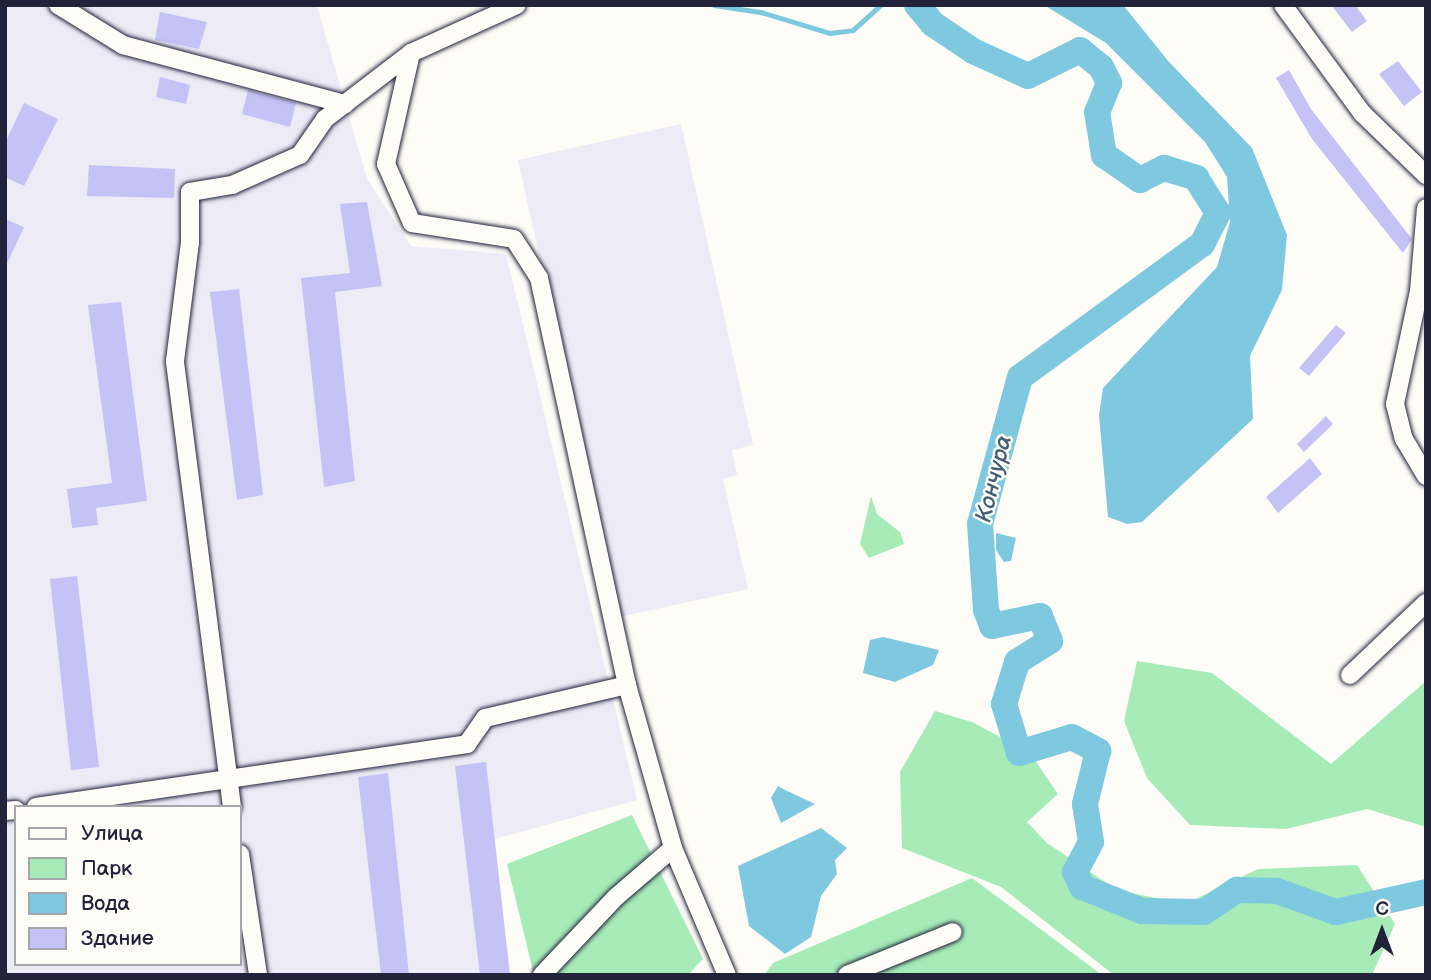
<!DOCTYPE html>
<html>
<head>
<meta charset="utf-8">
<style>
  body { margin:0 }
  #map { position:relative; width:1431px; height:980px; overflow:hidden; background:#fdfcf7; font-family:"Balsamiq Sans",sans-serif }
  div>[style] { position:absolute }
  .built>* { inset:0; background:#ecebf6 }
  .green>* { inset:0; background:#a7ecb8 }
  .water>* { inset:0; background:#7fc9e0 }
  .stream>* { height:4.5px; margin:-2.25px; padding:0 2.25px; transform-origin:2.25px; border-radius:2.25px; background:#7fc9e0 }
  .river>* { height:26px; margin:-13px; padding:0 13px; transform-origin:13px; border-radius:13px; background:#7fc9e0 }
  .building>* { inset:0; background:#c5c3f5 }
  .roads { filter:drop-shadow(0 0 2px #22223b) drop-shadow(0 0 2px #22223b) }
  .minor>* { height:18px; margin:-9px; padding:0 9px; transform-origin:9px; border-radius:9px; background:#fdfcf7 }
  span { translate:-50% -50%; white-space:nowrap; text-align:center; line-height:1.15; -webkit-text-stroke:5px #fdfcf7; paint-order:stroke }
  .water-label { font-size:23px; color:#435c75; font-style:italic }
  .frame { position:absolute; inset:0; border:7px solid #22223b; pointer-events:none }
  .legend { position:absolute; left:14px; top:805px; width:228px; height:161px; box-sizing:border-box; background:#fdfcf7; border:2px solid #a5a5ac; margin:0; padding:9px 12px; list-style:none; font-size:21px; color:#22223b }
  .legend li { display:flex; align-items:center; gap:14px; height:35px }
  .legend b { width:35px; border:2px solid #a5a5ac }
  .north { position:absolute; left:1347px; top:896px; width:70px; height:70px; -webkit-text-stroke:5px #fdfcf7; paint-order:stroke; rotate:0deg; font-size:19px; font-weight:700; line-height:28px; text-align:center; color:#22223b }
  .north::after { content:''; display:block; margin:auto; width:24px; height:32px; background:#22223b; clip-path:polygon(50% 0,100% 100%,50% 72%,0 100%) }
</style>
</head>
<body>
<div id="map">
  <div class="built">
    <div style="clip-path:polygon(evenodd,5px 5px,317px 6px,367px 179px,411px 246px,506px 254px,637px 800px,494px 839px,506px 975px,5px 975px,5px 5px,16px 807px,240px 807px,240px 964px,16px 964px,16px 807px)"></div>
    <div style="clip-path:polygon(681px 124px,753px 445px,732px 450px,737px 475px,723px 479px,748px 589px,619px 617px,518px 160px)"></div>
  </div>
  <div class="green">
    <div style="clip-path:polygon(871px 496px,877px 514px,900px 532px,904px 544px,869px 558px,860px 544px)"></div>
    <div style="clip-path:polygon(1137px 661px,1212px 673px,1331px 764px,1426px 681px,1426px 827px,1367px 809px,1286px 829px,1190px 825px,1147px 778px,1124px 721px)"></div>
    <div style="clip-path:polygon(935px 711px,972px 722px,1030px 753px,1058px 794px,1027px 822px,1047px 843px,1117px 890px,1185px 904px,1258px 869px,1357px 865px,1395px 924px,1372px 975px,1114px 975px,1001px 887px,902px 848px,900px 772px)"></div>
    <div style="clip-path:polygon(632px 815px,703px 959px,688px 975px,534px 975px,507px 864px)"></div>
    <div style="clip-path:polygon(972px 878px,1102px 975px,764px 975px,773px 963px)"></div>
  </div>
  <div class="water">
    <div style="clip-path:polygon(1044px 5px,1123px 5px,1169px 62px,1252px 148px,1287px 235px,1282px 290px,1250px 356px,1253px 419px,1142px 522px,1127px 524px,1108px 517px,1099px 415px,1103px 388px,1217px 267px,1230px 222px,1227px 177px,1205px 142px,1106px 43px)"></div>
    <div style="clip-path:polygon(996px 533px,1016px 538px,1011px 561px,1004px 562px,996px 550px)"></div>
    <div style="clip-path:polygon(883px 637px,939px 650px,933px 665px,895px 682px,863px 673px,870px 640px)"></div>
    <div style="clip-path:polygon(778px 786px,783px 789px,815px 804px,781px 823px,771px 798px)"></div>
    <div style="clip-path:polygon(821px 828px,847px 848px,835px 860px,837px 874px,821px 896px,811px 937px,785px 954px,749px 926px,738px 866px)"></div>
  </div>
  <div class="stream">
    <div style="left:714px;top:5px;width:48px;rotate:8.5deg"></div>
    <div style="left:761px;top:12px;width:72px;rotate:16.9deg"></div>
    <div style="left:830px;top:33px;width:23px;rotate:-7deg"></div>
    <div style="left:853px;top:30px;width:38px;rotate:-42deg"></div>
  </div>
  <div class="river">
    <div style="left:917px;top:5px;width:25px;rotate:50deg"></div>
    <div style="left:933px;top:24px;width:48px;rotate:34deg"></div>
    <div style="left:973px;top:51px;width:60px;rotate:24.4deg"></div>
    <div style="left:1028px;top:76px;width:58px;rotate:-26.6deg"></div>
    <div style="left:1080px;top:50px;width:27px;rotate:39deg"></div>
    <div style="left:1101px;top:67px;width:18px;rotate:63deg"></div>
    <div style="left:1109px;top:83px;width:31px;rotate:112deg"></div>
    <div style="left:1097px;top:112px;width:44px;rotate:80.8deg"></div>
    <div style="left:1104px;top:155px;width:44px;rotate:34.8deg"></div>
    <div style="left:1140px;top:180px;width:27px;rotate:-27deg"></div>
    <div style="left:1164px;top:168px;width:34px;rotate:17deg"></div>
    <div style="left:1196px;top:178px;width:41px;rotate:57.8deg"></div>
    <div style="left:1218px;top:213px;width:35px;rotate:117deg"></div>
    <div style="left:1202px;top:244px;width:225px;rotate:143.8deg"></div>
    <div style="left:1020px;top:377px;width:152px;rotate:105.2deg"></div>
    <div style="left:980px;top:524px;width:86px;rotate:86deg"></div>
    <div style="left:986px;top:610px;width:17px;rotate:69deg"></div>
    <div style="left:992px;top:626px;width:49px;rotate:-11.8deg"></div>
    <div style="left:1040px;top:616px;width:27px;rotate:68deg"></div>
    <div style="left:1050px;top:641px;width:39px;rotate:148deg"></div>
    <div style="left:1017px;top:662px;width:44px;rotate:107.2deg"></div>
    <div style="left:1004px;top:704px;width:51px;rotate:73deg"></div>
    <div style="left:1019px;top:753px;width:55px;rotate:-16.8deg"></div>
    <div style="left:1072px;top:737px;width:30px;rotate:28deg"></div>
    <div style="left:1098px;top:751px;width:55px;rotate:103.8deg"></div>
    <div style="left:1085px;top:804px;width:38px;rotate:81deg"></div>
    <div style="left:1091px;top:842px;width:34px;rotate:118deg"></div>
    <div style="left:1075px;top:872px;width:17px;rotate:65deg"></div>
    <div style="left:1082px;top:887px;width:65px;rotate:21.8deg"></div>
    <div style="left:1142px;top:911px;width:62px;rotate:0.9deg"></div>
    <div style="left:1204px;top:912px;width:40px;rotate:-34deg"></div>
    <div style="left:1237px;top:890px;width:40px;rotate:1.4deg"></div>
    <div style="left:1277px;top:891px;width:63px;rotate:19.6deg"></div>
    <div style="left:1336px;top:912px;width:92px;rotate:-12.5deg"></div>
  </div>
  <div class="building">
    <div style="clip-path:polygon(1331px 5px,1355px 5px,1367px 21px,1352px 32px)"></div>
    <div style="clip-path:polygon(160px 12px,207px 22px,199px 49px,155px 40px)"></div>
    <div style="clip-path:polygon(1398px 61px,1422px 92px,1404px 106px,1379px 74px)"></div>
    <div style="clip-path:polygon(1289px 70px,1311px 109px,1412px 239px,1403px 253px,1312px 139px,1276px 78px)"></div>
    <div style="clip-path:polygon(160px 77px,190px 85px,186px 104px,156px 97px)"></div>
    <div style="clip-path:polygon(248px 90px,296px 103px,290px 127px,242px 114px)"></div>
    <div style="clip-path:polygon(24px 103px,58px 119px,24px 186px,5px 177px,5px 143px)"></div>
    <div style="clip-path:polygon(89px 165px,175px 169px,174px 198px,87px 196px)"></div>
    <div style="clip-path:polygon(367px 202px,382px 286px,335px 292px,355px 481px,324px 487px,301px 278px,350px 273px,340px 204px)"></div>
    <div style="clip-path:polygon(5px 219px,24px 227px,5px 268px)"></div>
    <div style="clip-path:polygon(239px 289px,263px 495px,237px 500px,210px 292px)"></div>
    <div style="clip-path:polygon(121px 302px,147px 501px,96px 508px,98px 525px,72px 528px,67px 489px,112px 483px,88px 305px)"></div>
    <div style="clip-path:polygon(1336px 325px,1346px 333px,1309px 376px,1299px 368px)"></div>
    <div style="clip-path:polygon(1326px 416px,1333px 424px,1304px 452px,1297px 444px)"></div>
    <div style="clip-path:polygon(1310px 458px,1322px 474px,1278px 513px,1266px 497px)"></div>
    <div style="clip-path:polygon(77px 576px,99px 767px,71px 770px,50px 579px)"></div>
    <div style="clip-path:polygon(486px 762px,510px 975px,480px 975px,455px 766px)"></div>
    <div style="clip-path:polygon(388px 773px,409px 975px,381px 975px,358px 777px)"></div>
  </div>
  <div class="roads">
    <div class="minor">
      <div style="left:58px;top:5px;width:76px;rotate:31.6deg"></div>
      <div style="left:123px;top:45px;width:230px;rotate:14.9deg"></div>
      <div style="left:1283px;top:5px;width:134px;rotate:53.8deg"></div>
      <div style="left:1362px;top:113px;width:89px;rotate:44.1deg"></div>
      <div style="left:411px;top:53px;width:114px;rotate:102.7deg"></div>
      <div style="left:386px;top:164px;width:64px;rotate:66.2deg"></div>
      <div style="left:412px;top:223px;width:103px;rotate:8.9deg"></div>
      <div style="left:514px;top:239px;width:46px;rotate:57.3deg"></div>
      <div style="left:539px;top:278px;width:416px;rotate:77.8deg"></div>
      <div style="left:627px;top:685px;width:169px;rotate:74.2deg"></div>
      <div style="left:673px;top:848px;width:138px;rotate:67deg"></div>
      <div style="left:1419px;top:291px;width:83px;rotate:-85.2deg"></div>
      <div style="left:1426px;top:301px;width:12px;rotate:-125deg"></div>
      <div style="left:1419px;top:291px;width:116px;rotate:102deg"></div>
      <div style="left:1395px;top:404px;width:36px;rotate:76deg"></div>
      <div style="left:1404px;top:439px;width:43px;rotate:59.3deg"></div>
      <div style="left:1350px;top:675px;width:105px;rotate:-43.5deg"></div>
      <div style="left:36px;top:807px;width:436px;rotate:-8.3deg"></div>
      <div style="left:467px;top:744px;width:32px;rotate:-55deg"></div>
      <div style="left:485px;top:718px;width:146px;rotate:-13.1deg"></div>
      <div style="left:232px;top:807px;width:450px;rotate:-97.3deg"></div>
      <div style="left:175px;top:361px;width:119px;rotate:-82.8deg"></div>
      <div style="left:190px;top:243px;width:51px;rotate:-90deg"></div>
      <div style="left:190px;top:192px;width:43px;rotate:-9.5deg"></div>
      <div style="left:232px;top:185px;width:74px;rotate:-23.8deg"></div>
      <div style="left:300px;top:155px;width:44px;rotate:-55.2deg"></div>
      <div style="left:325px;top:119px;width:108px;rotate:-37.5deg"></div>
      <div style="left:411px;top:53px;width:116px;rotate:-24.4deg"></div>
      <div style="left:5px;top:811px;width:11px;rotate:-5deg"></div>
      <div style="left:240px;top:854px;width:122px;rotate:81.5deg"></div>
      <div style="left:542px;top:975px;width:108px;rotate:-46.5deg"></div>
      <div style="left:616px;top:897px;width:75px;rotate:-40.7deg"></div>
      <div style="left:847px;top:975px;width:114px;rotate:-22.1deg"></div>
    </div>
  </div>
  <div class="water-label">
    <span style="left:994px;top:479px;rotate:-76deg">Кончура</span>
  </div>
  <div class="frame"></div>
  <ul class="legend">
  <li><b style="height:9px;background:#fdfcf7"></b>Улица</li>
  <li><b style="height:19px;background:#a7ecb8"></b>Парк</li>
  <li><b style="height:19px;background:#7fc9e0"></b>Вода</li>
  <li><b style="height:19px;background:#c5c3f5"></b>Здание</li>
  </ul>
  <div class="north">С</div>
</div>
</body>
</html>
